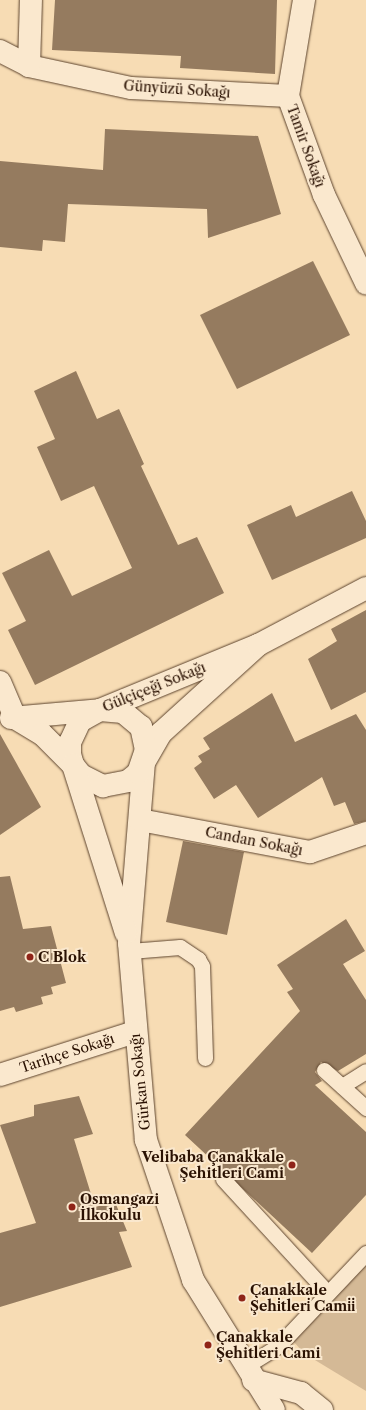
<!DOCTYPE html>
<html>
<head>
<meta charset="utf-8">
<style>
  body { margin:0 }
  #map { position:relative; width:366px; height:1410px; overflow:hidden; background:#f7dcb4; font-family:"Libre Caslon Text",serif }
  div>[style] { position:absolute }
  .green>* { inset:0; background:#d4b996 }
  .building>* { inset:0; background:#957b5f }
  .roads { filter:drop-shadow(0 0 1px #5d442e) drop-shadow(0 0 1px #5d442e) }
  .service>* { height:15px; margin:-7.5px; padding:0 7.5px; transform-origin:7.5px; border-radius:7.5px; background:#fae8ce }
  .minor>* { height:22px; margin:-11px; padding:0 11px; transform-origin:11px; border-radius:11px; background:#fae8ce }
  .dots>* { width:11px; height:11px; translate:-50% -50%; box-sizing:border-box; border:2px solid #fae8ce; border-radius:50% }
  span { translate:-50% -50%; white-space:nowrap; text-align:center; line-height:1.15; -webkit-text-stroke:4px #fae8ce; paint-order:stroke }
  .street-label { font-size:14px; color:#2a1102 }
  .poi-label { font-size:14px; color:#2a1102; font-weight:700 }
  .left { translate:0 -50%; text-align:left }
  .right { translate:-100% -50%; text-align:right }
</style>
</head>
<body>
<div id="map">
  <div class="green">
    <div style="clip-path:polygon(366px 1265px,366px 1391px,305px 1354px,291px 1339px)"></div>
  </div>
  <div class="building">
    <div style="clip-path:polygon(55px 0,277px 0,275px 74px,180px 68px,181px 56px,52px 50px)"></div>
    <div style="clip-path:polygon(105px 129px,258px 136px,281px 214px,208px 238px,207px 209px,68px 204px,65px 242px,43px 240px,42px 251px,0 247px,0 161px,103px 170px)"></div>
    <div style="clip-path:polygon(313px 261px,350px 335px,237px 389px,200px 315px)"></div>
    <div style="clip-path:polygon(76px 371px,97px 419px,119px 409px,144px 464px,141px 466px,178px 545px,197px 537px,224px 593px,35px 685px,8px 630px,26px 621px,2px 573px,49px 550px,72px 596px,132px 568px,94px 486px,61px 501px,37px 447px,55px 439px,34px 391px)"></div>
    <div style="clip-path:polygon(352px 491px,366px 521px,366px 538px,272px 580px,247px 525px,291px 505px,296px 517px)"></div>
    <div style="clip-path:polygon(366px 610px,366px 692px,331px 710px,308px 659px,337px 641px,331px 629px)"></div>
    <div style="clip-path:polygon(272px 693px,295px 742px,356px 714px,366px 730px,366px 821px,354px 824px,345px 802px,334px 806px,322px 777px,258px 818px,236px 785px,214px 799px,194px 768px,202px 762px,198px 756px,210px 749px,203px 738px)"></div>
    <div style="clip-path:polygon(0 734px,41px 807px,0 835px)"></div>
    <div style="clip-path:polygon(183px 841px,244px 852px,227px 935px,166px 922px)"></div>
    <div style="clip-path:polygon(10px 876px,23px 929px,51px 926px,66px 983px,51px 987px,53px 994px,41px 997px,43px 1004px,16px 1012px,14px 1007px,0 1011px,0 877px)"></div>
    <div style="clip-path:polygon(346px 919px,365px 951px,343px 964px,366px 1000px,366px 1054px,338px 1071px,321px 1062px,315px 1072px,322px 1081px,315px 1085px,366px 1132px,366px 1195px,312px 1253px,185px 1135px,300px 1011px,287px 992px,293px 989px,277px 965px)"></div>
    <div style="clip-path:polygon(79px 1096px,93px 1134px,74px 1139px,95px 1207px,115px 1202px,127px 1231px,119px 1232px,132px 1267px,0 1307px,0 1233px,36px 1223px,0 1125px,34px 1116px,34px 1105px)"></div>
  </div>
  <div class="roads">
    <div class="service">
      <div style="left:130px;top:951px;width:50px;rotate:-4.6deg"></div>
      <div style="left:180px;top:947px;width:22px;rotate:34deg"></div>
      <div style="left:198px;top:959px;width:8px;rotate:60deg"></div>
      <div style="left:202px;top:966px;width:92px;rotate:88.1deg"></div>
      <div style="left:324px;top:1070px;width:57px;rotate:42.1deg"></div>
      <div style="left:342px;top:1086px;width:28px;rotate:-32deg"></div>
      <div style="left:223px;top:1179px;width:155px;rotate:47.4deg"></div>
      <div style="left:246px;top:1366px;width:39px;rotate:-32deg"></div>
      <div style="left:279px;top:1345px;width:127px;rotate:-46.6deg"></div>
    </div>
    <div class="minor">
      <div style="left:304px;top:0;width:97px;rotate:99.5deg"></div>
      <div style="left:288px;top:96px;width:105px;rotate:70deg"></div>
      <div style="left:324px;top:195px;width:98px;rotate:64.5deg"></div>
      <div style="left:0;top:51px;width:33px;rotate:27deg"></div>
      <div style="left:29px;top:66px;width:104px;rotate:12.2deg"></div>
      <div style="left:131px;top:88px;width:157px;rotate:2.9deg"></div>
      <div style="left:29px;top:66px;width:66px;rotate:-88.3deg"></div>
      <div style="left:258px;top:645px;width:131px;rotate:137.8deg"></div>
      <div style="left:161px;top:733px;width:34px;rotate:120deg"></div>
      <div style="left:144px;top:762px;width:182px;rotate:94.7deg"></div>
      <div style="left:129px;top:943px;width:198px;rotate:85.1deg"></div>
      <div style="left:146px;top:1140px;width:148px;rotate:71.4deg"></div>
      <div style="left:193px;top:1280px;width:153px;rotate:58.1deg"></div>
      <div style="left:0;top:682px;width:39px;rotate:67deg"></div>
      <div style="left:11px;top:718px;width:89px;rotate:-5.1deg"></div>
      <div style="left:100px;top:710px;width:171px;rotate:-22.4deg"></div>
      <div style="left:258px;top:645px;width:122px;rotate:-27.8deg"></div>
      <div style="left:15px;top:718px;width:31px;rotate:31deg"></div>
      <div style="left:42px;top:734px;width:44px;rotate:45deg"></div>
      <div style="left:73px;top:765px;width:13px;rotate:51deg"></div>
      <div style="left:81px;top:775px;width:25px;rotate:27deg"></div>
      <div style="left:103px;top:786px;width:25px;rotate:-11deg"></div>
      <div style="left:128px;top:781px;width:13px;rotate:-39deg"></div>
      <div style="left:138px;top:773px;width:24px;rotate:-71deg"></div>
      <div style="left:146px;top:750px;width:24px;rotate:-102deg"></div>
      <div style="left:141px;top:727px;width:23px;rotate:-140deg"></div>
      <div style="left:123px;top:712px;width:23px;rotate:-175deg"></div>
      <div style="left:100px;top:710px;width:23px;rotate:151deg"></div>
      <div style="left:80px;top:721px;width:23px;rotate:115deg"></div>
      <div style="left:70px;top:742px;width:12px;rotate:90deg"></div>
      <div style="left:70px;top:754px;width:11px;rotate:75deg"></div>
      <div style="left:73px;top:765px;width:176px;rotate:72.5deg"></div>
      <div style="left:140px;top:820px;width:173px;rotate:10.7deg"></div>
      <div style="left:310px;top:852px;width:59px;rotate:-18.7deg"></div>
      <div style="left:0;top:1075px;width:142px;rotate:-17.7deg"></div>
      <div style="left:253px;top:1380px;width:50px;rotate:15.2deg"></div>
      <div style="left:301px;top:1393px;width:27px;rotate:39deg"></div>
    </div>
  </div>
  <div class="dots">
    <div style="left:30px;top:957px;background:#8f2418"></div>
    <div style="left:292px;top:1165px;background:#8f2418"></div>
    <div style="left:72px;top:1207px;background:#8f2418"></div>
    <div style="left:242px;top:1298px;background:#8f2418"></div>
    <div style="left:208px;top:1345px;background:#8f2418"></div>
  </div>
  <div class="street-label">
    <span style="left:177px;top:89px;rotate:4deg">Günyüzü Sokağı</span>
    <span style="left:306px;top:146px;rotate:70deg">Tamir Sokağı</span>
    <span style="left:154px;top:687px;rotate:-22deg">Gülçiçeği Sokağı</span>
    <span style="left:254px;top:841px;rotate:11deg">Candan Sokağı</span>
    <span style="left:67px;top:1053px;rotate:-18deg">Tarihçe Sokağı</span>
    <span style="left:140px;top:1082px;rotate:-96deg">Gürkan Sokağı</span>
  </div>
  <div class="poi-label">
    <span class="left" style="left:38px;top:957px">C Blok</span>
    <span class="right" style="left:284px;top:1165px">Velibaba Çanakkale<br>Şehitleri Cami</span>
    <span class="left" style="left:80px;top:1207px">Osmangazi<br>İlkokulu</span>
    <span class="left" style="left:250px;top:1298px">Çanakkale<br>Şehi̇tleri̇ Cami̇i̇</span>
    <span class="left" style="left:216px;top:1345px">Çanakkale<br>Şehitleri Cami</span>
  </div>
</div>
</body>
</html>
